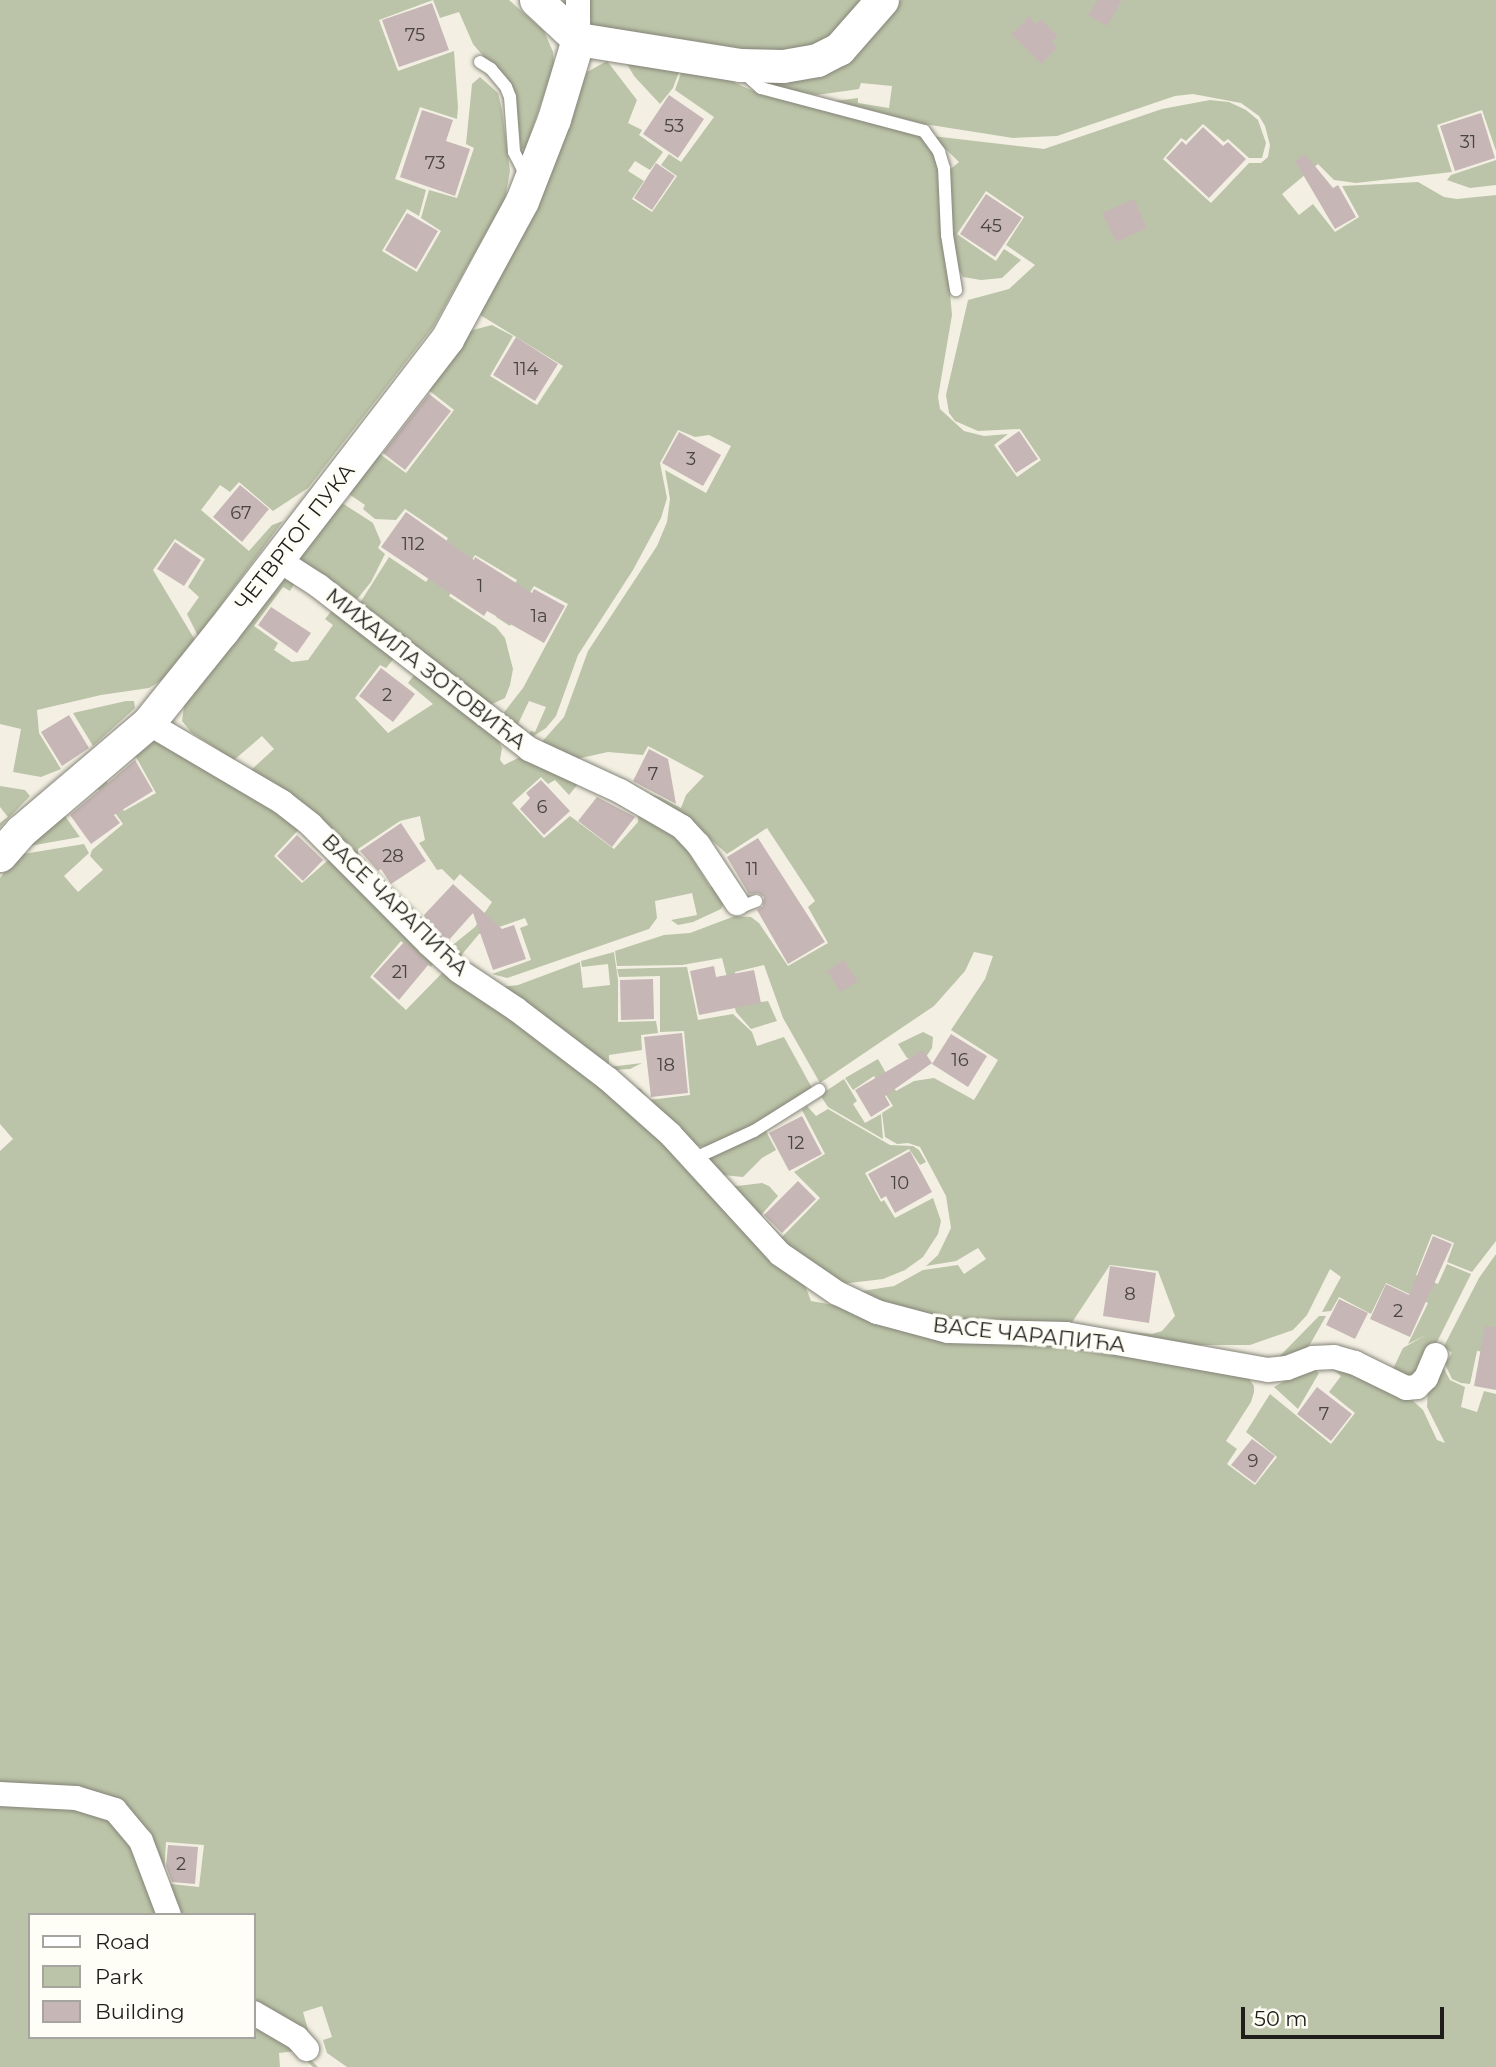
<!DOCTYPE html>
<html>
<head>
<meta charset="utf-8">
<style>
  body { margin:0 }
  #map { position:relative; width:1496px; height:2067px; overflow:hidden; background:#f3f0e3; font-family:Montserrat,sans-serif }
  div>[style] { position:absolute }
  .green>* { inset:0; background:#bbc4a8 }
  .building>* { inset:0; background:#c6b7b6 }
  .roads { filter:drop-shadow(0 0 2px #858378) drop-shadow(0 0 2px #858378) }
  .lane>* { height:12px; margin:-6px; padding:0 6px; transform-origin:6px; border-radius:6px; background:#fff }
  .street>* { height:24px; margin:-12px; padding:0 12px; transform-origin:12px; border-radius:12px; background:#fff }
  .secondary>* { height:33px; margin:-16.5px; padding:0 16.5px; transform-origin:16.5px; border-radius:16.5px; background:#fff }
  span { translate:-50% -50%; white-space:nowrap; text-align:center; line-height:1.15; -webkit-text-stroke:7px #fffef6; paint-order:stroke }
  .number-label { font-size:18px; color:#494441 }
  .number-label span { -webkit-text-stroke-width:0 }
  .street-label { font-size:21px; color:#1f1e1a }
  .legend { position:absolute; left:28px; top:1913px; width:228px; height:126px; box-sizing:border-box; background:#fffef6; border:2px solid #a5a49e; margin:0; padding:9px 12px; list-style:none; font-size:21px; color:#1f1e1a }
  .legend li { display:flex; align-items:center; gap:14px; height:35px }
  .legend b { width:35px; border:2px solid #a5a49e }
  .scale { position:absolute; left:1241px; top:2007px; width:203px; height:32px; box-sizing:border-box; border:4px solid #1f1e1a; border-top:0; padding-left:9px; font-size:21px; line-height:24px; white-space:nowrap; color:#1f1e1a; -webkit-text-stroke:5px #fffef6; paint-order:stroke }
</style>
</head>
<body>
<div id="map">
  <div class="green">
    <div style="clip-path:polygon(0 0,509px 0,544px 31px,553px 52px,554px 65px,525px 150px,521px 148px,514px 89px,505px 75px,489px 63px,473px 44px,459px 12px,440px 18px,433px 0,379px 20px,398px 71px,454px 51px,458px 107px,457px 119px,420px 107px,395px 179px,426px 190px,419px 216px,407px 209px,382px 251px,417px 272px,441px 231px,421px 218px,429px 190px,457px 198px,474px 148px,466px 144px,472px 84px,480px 77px,498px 93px,502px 110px,510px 171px,505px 199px,433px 327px,308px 488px,273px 511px,239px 482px,230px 492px,220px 485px,201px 510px,249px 551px,272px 525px,283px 521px,198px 636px,187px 614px,199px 597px,188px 587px,205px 559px,175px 539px,153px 570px,195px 640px,162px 680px,149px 688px,101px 695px,37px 710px,39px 733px,61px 769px,41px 777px,13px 772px,21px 729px,0 724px)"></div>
    <div style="clip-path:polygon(588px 0,865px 0,825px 42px,776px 54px,591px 25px)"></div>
    <div style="clip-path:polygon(901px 0,1496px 0,1496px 151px,1482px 110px,1437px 125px,1452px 172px,1356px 183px,1334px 180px,1318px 164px,1282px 194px,1299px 215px,1313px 204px,1335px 232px,1359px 217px,1342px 186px,1418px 182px,1444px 197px,1457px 199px,1496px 195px,1496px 1241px,1472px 1272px,1447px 1262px,1454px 1243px,1432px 1234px,1416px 1275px,1438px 1284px,1447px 1264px,1471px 1274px,1419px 1378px,1391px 1373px,1403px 1348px,1426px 1335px,1408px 1344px,1428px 1303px,1386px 1283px,1371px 1314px,1339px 1297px,1331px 1311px,1322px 1312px,1341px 1277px,1330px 1269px,1307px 1315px,1293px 1330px,1250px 1345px,1187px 1345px,1101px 1329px,1152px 1334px,1162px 1331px,1175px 1316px,1158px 1271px,1110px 1265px,1069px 1327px,952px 1323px,850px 1293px,894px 1286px,923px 1270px,958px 1265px,964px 1274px,986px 1259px,978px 1248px,956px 1261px,926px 1266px,938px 1255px,951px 1228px,946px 1196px,920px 1147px,908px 1143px,897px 1144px,885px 1137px,882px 1113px,893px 1106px,874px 1076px,853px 1090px,845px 1078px,878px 1059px,896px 1091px,914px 1081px,934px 1078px,974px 1100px,998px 1060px,951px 1030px,985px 979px,993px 956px,974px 952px,965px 971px,934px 1006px,820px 1083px,783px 1018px,764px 965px,735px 972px,740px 998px,755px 1003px,768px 1001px,777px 1021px,751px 1029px,736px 1012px,722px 958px,682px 965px,617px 966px,615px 951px,664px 935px,690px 933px,735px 916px,751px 917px,759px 923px,788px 966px,828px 943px,808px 907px,815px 901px,767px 828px,727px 854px,690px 821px,649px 797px,650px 794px,660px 797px,681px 808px,686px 795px,704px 776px,648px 746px,643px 755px,608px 752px,572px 760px,540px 744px,564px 717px,588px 651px,657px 546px,667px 522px,670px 499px,665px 470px,706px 493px,731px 446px,709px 435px,695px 437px,678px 430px,660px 463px,667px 498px,661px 518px,633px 570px,578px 655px,556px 716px,546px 728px,534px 736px,527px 737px,531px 731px,535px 732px,546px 707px,529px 701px,518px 724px,523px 727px,519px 733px,502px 715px,523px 688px,568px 604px,534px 586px,510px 626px,496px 617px,517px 580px,475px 555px,449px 596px,496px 627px,505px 638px,513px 669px,510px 685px,505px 698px,490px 705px,358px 606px,389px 557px,426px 582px,436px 567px,433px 564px,448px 538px,405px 509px,396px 520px,375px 519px,363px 509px,365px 505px,346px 492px,377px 452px,406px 473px,454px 410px,426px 388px,469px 331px,492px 325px,513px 336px,490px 376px,537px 405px,563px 366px,477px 313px,587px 72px,607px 61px,637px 100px,628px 123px,642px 130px,639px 135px,663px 152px,650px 170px,635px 161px,628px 171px,644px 181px,632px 199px,652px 212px,677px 176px,661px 165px,669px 154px,681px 162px,714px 117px,675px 90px,682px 70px,731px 81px,762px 95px,919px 135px,930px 144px,939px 167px,952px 315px,938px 397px,940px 409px,964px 431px,984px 436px,1008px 434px,994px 445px,1017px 477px,1041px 460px,1020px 429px,978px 431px,955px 421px,949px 413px,946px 395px,968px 300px,1009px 289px,1035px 265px,1006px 245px,1024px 217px,986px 191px,957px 234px,996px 261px,1004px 249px,1021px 260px,1002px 278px,981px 280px,963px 277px,956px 265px,947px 172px,959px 162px,932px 136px,1044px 149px,1162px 109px,1210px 100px,1229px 102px,1246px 110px,1258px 120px,1266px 143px,1262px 158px,1249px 158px,1228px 139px,1224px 142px,1203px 124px,1186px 141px,1181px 138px,1163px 159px,1211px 203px,1249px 163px,1261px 163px,1268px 157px,1270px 145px,1265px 126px,1259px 116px,1241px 103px,1193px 94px,1175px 96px,1057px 136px,1013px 138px,924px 124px,835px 101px,858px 98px,858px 103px,889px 108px,892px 86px,861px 83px,859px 89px,817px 95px,773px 87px,773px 81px,883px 19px)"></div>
    <div style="clip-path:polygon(624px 59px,680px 69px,673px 88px,660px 104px,634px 76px)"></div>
    <div style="clip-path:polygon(1496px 160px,1496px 185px,1470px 188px,1447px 180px,1451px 175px)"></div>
    <div style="clip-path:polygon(339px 501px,373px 523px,381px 542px,378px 548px,385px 554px,371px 582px,354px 603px,302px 562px,301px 557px,301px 553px)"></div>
    <div style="clip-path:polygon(283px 580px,296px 581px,290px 591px,283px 587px,254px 626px,278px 643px,274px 650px,292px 662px,308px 660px,333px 625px,325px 619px,334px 608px,397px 655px,386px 668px,380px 665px,355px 698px,388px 733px,433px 704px,408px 683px,417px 671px,495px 733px,502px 748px,500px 760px,504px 765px,522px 756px,578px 784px,569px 795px,555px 780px,548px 784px,541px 777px,512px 803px,544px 838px,570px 816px,614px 849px,638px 822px,639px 806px,676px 832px,710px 887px,719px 884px,724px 903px,721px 909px,693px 922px,678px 925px,671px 920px,697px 915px,692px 893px,655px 901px,657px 918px,649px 929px,507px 978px,492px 974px,531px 960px,520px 928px,528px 925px,525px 918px,479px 934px,459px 958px,449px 948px,475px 927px,492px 902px,460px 874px,454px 881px,442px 869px,437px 870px,419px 843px,425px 840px,420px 816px,400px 821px,358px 849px,358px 857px,251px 770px,274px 749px,262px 736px,234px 760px,191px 732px,182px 721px,185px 700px)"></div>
    <div style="clip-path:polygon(126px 701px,134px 701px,135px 708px,93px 746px,73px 713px)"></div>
    <div style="clip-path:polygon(151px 738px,302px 826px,274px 856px,302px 883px,334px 855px,436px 960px,431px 967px,401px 941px,370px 977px,406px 1010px,445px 970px,600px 1078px,803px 1280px,811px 1301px,1248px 1377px,1254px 1386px,1254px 1392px,1251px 1402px,1226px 1441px,1237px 1449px,1227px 1464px,1255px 1485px,1277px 1457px,1246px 1432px,1270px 1394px,1331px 1444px,1355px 1413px,1329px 1392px,1341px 1376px,1323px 1362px,1410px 1398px,1423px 1410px,1437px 1440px,1445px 1443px,1427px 1407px,1428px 1389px,1443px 1367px,1450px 1380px,1465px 1387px,1461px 1407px,1477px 1412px,1484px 1391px,1496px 1394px,1496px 2067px,347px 2067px,327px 2053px,323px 2040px,332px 2037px,322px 2006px,303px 2012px,312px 2044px,254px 2008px,254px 1915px,173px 1915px,162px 1883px,199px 1887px,204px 1845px,166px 1842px,164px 1877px,134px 1824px,0 1789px,0 1151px,13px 1139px,0 1124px,0 878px,17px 855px,84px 844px,89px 853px,64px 876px,78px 892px,103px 870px,90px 856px,92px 850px,123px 824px,98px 789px,84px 799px,103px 775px,124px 811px,156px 793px,136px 757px,124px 765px)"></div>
    <div style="clip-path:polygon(0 786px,25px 790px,30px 796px,0 827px,0 823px,8px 817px,0 807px)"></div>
    <div style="clip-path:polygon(62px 812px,80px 837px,24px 847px)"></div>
    <div style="clip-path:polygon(614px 952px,618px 980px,618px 1022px,656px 1021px,658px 1033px,641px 1035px,642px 1050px,609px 1055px,609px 1067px,642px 1063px,630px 1069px,612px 1070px,494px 988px,518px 985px,580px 962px,583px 988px,610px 985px,608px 964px,582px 967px,581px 961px)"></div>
    <div style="clip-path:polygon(687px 967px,698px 1020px,733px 1014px,752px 1032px,757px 1046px,784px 1037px,812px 1088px,742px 1132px,707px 1147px,693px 1145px,628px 1085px,641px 1089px,649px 1100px,690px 1095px,684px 1031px,660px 1032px,660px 976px,619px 977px,617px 969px)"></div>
    <div style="clip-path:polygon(923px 1032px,933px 1037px,932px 1048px,924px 1060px,907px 1058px,898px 1044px)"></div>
    <div style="clip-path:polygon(844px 1079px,857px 1101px,853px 1104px,865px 1123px,881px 1114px,883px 1139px,828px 1107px,820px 1095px)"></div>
    <div style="clip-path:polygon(807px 1106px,816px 1116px,828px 1109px,890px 1145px,913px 1146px,919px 1150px,926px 1162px,920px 1165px,909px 1149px,865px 1173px,881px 1202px,884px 1200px,895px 1218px,933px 1198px,941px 1221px,938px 1234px,923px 1257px,905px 1270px,883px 1279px,841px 1284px,806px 1264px,729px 1187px,762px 1183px,769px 1186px,778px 1196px,761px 1215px,782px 1237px,820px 1198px,794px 1172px,825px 1154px,802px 1110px)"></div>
    <div style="clip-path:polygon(766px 1131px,776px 1150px,762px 1158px,743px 1177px,723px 1175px,707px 1160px)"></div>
    <div style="clip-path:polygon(1496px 1254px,1496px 1353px,1477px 1351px,1470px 1384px,1461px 1383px,1452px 1379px,1445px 1364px,1452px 1353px,1447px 1349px,1440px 1357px,1441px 1352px,1479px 1278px)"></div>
    <div style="clip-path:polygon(1319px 1316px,1326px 1316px,1308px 1348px,1275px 1361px)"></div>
    <div style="clip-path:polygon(1313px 1369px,1319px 1373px,1298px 1409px,1274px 1387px,1300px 1372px)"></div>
    <div style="clip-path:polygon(0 1798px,92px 1808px,128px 1832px,164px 1915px,30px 1915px,30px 2037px,254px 2037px,254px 2018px,293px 2042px,318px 2067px,313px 2067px,296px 2051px,279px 2053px,280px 2067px,0 2067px)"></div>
  </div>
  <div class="building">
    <div style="clip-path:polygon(1097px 0,1122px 0,1107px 26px,1088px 15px)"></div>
    <div style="clip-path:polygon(432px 3px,449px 50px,399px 67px,382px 20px)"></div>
    <div style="clip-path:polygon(1029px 16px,1036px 24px,1041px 19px,1058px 36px,1052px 42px,1057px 48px,1041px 64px,1011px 34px)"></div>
    <div style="clip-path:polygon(669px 95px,704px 119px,678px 158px,643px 134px)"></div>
    <div style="clip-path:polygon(422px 110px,453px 120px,446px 141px,470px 149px,455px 196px,400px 177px)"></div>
    <div style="clip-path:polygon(1481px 113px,1495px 158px,1455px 171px,1440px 126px)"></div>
    <div style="clip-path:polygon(1203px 127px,1223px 146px,1228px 142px,1246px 159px,1209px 198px,1166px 158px,1182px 141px,1186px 145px)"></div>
    <div style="clip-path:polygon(1305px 154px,1333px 188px,1338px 185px,1356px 217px,1335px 229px,1295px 161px)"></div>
    <div style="clip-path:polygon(656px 163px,675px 176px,652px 210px,634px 198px)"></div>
    <div style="clip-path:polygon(986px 194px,1022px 218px,995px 257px,960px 234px)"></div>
    <div style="clip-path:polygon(1134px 199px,1147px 228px,1116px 242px,1102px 213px)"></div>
    <div style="clip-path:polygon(407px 213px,438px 231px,416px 269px,385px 250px)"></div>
    <div style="clip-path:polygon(516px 337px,558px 364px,535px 401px,493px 375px)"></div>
    <div style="clip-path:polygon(429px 394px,451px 411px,405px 470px,383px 453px)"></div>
    <div style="clip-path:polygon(1019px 431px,1038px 459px,1016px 473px,998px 446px)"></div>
    <div style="clip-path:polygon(679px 432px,721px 455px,703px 486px,662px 463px)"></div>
    <div style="clip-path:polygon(240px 485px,269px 509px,242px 542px,213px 517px)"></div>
    <div style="clip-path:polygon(406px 512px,474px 560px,475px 557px,532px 593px,534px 589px,565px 606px,544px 643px,487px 611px,484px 616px,381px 547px)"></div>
    <div style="clip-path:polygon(175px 542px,201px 560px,184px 586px,157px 569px)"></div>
    <div style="clip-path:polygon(271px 607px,311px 633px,297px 653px,258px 625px)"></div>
    <div style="clip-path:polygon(381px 668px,415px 694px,393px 722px,359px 696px)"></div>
    <div style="clip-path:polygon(69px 715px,89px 748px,62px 766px,41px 732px)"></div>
    <div style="clip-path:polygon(649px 749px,668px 759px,676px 804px,633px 781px)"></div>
    <div style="clip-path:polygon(135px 760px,153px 791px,114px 815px,120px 823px,91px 844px,70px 815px)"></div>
    <div style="clip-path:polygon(541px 780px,570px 811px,544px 835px,520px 809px,530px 798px,526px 793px)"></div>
    <div style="clip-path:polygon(597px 797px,635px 817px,612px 847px,578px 821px)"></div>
    <div style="clip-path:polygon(401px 823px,426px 861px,391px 884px,381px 869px,378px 871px,360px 851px)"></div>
    <div style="clip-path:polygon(297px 835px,323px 860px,303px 881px,277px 856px)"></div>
    <div style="clip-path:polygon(758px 838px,825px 942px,788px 964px,757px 910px,763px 906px,764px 897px,758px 893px,749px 894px,727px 857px)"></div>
    <div style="clip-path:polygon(453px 884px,502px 929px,514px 925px,526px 959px,493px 970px,473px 913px,448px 941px,425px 919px,424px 915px)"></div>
    <div style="clip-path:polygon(405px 941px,429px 964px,399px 1000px,373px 976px)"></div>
    <div style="clip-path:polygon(844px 960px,858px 982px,840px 992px,827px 971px)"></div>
    <div style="clip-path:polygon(714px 966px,716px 977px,754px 970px,761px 1003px,699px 1015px,690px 971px)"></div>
    <div style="clip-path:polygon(653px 979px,654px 1019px,621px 1020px,620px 980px)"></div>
    <div style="clip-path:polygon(682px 1033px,688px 1093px,651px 1097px,644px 1037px)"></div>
    <div style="clip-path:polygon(951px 1034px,987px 1056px,968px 1087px,932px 1064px)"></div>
    <div style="clip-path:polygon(923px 1050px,932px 1063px,885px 1096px,890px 1105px,871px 1117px,855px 1090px)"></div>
    <div style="clip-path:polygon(802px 1116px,822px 1154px,789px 1171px,769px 1133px)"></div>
    <div style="clip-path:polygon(910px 1151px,932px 1192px,895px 1213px,886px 1196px,881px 1199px,868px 1174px)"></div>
    <div style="clip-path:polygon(798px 1181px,816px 1199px,782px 1233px,764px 1215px)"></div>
    <div style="clip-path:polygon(1433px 1236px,1452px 1244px,1410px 1337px,1370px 1319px,1386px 1284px,1409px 1295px)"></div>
    <div style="clip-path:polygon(1110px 1266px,1156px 1273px,1149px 1323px,1103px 1316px)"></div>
    <div style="clip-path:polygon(1339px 1299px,1368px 1313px,1355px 1339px,1326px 1325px)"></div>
    <div style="clip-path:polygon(1485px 1326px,1496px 1327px,1496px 1390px,1474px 1386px)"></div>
    <div style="clip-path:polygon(1317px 1387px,1352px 1414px,1331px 1441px,1297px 1414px)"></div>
    <div style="clip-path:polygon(1252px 1439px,1275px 1456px,1255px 1483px,1231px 1465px)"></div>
    <div style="clip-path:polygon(168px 1845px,198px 1847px,195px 1884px,172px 1882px,166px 1866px)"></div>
  </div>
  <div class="roads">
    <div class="lane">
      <div style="left:480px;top:62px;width:13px;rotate:32deg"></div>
      <div style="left:491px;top:69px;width:23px;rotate:50deg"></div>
      <div style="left:506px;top:87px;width:11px;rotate:68deg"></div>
      <div style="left:510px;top:97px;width:55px;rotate:85.8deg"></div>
      <div style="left:514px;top:152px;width:18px;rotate:63deg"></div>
      <div style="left:522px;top:168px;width:11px;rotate:27deg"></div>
      <div style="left:749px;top:66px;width:13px;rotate:81deg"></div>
      <div style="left:751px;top:79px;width:13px;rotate:42deg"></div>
      <div style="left:761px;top:88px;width:169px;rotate:14.8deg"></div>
      <div style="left:924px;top:131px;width:26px;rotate:54deg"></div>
      <div style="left:939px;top:152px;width:17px;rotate:73deg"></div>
      <div style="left:944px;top:168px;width:67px;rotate:87.4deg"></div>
      <div style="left:947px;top:235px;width:56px;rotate:80.7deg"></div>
      <div style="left:737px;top:903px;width:7px;rotate:27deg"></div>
      <div style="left:743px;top:906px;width:14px;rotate:-21deg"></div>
      <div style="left:693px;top:1159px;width:67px;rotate:-24.7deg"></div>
      <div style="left:754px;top:1131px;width:77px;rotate:-32.2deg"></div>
    </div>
    <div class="street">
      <div style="left:578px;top:39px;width:39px;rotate:-90deg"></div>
      <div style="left:277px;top:559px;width:50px;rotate:32.7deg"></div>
      <div style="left:319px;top:586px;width:266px;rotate:37.8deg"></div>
      <div style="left:529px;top:749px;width:100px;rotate:24.8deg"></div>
      <div style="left:620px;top:791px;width:72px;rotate:30.1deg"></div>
      <div style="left:682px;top:827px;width:23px;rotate:47deg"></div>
      <div style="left:698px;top:844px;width:71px;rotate:56.5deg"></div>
      <div style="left:148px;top:723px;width:156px;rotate:30.5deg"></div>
      <div style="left:282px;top:802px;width:37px;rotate:38deg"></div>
      <div style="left:311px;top:825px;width:168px;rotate:45.2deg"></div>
      <div style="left:429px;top:944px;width:40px;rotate:42deg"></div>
      <div style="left:459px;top:971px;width:69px;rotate:33.7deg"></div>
      <div style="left:516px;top:1009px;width:116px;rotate:37.3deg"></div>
      <div style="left:608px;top:1079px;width:83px;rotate:41.6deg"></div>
      <div style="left:670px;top:1134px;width:163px;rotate:47.5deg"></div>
      <div style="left:780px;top:1254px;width:69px;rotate:34.4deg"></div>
      <div style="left:837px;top:1293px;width:44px;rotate:25.4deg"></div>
      <div style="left:877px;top:1312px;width:73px;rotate:15deg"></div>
      <div style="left:948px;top:1331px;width:118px;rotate:1.5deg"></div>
      <div style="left:1066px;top:1334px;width:205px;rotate:10.1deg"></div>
      <div style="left:1268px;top:1370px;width:19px;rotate:-6deg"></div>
      <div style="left:1287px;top:1368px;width:28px;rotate:-21deg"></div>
      <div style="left:1313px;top:1358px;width:21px;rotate:-3deg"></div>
      <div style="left:1334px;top:1357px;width:22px;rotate:16deg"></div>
      <div style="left:1355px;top:1363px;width:57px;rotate:26.1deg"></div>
      <div style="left:1406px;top:1388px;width:11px;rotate:-5deg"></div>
      <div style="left:1417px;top:1387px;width:13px;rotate:-45deg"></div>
      <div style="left:1426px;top:1378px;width:25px;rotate:-67deg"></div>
      <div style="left:0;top:1794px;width:76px;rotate:3deg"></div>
      <div style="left:76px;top:1798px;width:41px;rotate:17.1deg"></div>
      <div style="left:115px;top:1810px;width:40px;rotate:50deg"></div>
      <div style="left:141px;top:1841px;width:79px;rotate:69.3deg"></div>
      <div style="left:254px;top:2013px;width:50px;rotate:30.2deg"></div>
      <div style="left:297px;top:2038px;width:15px;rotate:48deg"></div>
    </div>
    <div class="secondary">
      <div style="left:536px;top:0;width:57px;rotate:42.9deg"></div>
      <div style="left:578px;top:39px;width:164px;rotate:9.1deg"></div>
      <div style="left:740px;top:65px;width:43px;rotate:1.3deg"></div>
      <div style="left:783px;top:66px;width:35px;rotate:-10deg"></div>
      <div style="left:817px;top:60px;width:25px;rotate:-27deg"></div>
      <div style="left:839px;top:49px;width:65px;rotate:-48.7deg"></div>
      <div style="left:0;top:855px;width:32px;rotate:-49deg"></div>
      <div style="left:21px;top:831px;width:167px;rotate:-40.4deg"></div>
      <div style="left:148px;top:723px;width:118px;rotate:-51.2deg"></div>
      <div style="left:222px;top:631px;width:369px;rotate:-52.4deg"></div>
      <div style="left:447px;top:339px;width:157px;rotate:-61.5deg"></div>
      <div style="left:522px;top:201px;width:88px;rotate:-68.7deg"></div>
      <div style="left:554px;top:119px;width:84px;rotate:-73.3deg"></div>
    </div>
  </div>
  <div class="number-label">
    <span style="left:415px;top:35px">75</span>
    <span style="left:674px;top:126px">53</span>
    <span style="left:1468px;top:142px">31</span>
    <span style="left:435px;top:163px">73</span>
    <span style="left:991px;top:226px">45</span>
    <span style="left:526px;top:369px">114</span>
    <span style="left:691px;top:459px">3</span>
    <span style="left:241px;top:513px">67</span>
    <span style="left:413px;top:544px">112</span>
    <span style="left:480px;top:586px">1</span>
    <span style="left:539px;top:616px">1a</span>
    <span style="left:387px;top:695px">2</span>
    <span style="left:653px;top:774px">7</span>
    <span style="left:542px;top:807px">6</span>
    <span style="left:393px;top:856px">28</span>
    <span style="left:752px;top:869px">11</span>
    <span style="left:400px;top:972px">21</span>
    <span style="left:960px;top:1060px">16</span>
    <span style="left:666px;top:1065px">18</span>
    <span style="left:796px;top:1143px">12</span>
    <span style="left:900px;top:1183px">10</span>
    <span style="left:1130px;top:1294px">8</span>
    <span style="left:1398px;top:1311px">2</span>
    <span style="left:1324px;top:1414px">7</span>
    <span style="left:1253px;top:1461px">9</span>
    <span style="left:181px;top:1864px">2</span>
  </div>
  <div class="street-label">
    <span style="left:295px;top:537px;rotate:-52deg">ЧЕТВРТОГ ПУКА</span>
    <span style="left:426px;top:669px;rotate:38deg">МИХАИЛА ЗОТОВИЋА</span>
    <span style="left:395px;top:905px;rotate:44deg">ВАСЕ ЧАРАПИЋА</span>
    <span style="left:1029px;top:1335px;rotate:6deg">ВАСЕ ЧАРАПИЋА</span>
  </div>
  <ul class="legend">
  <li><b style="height:9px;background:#fff"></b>Road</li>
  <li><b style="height:19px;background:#bbc4a8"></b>Park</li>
  <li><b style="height:19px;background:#c6b7b6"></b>Building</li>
  </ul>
  <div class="scale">50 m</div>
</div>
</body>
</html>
